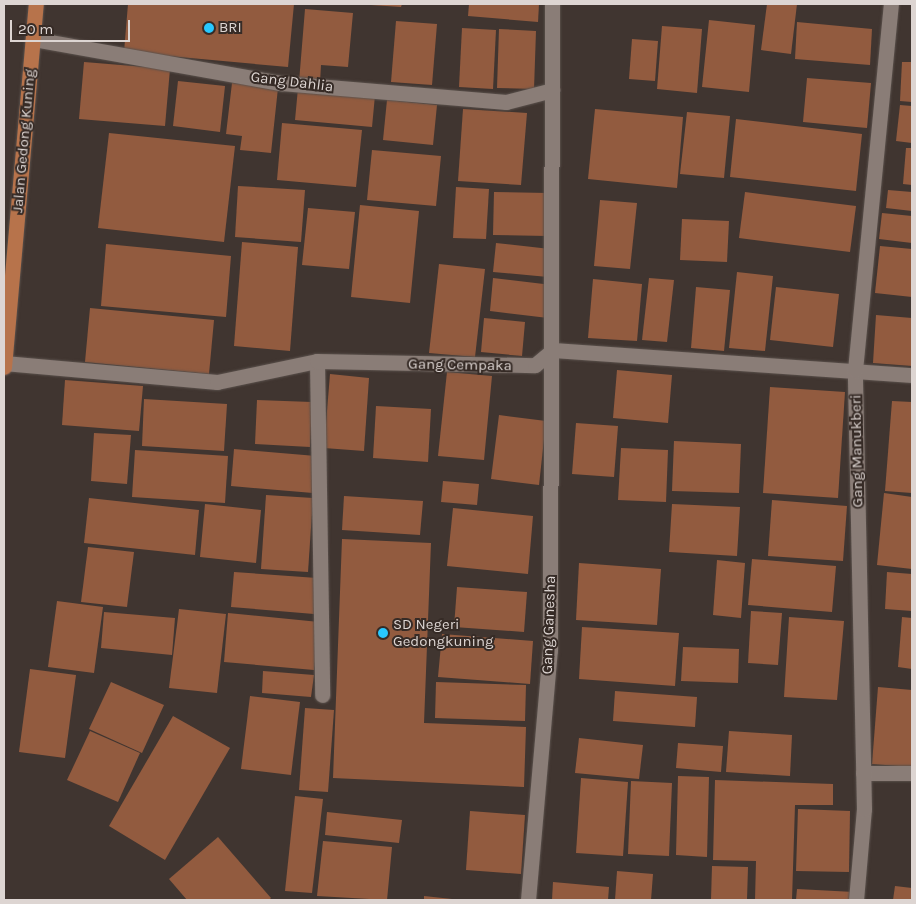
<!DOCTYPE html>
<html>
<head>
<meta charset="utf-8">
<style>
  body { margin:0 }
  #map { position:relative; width:916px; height:904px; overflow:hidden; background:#403530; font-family:Karla,sans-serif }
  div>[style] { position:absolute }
  .building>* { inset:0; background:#925b3f }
  .roads { filter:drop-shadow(0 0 1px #5a514c) drop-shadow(0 0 1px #5a514c) }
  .street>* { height:15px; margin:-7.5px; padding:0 7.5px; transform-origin:7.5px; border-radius:7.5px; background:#8a7d77 }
  .primary>* { height:15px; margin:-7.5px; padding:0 7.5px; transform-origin:7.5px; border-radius:7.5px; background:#b7734b }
  .dots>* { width:14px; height:14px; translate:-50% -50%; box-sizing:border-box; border:2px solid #362b26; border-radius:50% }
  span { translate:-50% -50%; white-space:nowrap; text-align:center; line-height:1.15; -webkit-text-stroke:4px #362b26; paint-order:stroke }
  .poi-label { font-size:15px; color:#ddd5d2 }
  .left { translate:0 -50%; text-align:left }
  .street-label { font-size:15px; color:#ddd5d2 }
  .frame { position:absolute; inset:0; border:5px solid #ddd5d2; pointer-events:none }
  .scale { position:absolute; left:10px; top:20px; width:120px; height:22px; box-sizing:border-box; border:2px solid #ddd5d2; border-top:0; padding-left:6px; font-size:15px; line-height:18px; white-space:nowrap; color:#ddd5d2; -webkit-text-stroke:4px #362b26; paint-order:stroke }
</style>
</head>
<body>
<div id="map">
  <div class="building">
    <div style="clip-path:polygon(128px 4px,294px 4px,288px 67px,124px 52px)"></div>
    <div style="clip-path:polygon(371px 4px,402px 4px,401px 7px,371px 5px)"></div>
    <div style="clip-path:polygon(469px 4px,539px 4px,538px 22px,468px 16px)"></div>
    <div style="clip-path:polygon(767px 4px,797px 4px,791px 54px,761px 50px)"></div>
    <div style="clip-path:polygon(305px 9px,353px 13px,348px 67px,321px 65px,320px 83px,299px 82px)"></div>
    <div style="clip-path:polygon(709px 20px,755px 25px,749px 92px,702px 87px)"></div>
    <div style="clip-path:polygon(396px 21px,437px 24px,432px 85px,391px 82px)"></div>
    <div style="clip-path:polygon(797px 22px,872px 29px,870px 65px,795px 59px)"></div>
    <div style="clip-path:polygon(662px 26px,702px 29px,697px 93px,657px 89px)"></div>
    <div style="clip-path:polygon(462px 28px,496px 30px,493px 89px,459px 87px)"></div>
    <div style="clip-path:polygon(499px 29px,536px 31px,534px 89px,497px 88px)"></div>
    <div style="clip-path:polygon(632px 39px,658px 41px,655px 81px,629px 79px)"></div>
    <div style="clip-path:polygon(84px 62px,170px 69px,165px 126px,79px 119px)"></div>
    <div style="clip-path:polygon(902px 62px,912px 62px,912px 102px,900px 101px)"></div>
    <div style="clip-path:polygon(807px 78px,871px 83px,867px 128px,803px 122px)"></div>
    <div style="clip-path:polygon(178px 81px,225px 86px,220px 132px,173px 126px)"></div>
    <div style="clip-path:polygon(232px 83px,278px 88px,271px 153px,240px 150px,242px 136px,226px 134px)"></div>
    <div style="clip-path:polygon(298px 88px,375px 95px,372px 127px,295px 120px)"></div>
    <div style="clip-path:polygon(387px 100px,437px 105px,433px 145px,383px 140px)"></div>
    <div style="clip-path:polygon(900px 105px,912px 106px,912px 143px,896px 141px)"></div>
    <div style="clip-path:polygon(463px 109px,527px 113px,521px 185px,458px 181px)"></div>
    <div style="clip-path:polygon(595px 109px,683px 117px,677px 188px,588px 179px)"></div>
    <div style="clip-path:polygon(687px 112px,730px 116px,724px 178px,680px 174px)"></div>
    <div style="clip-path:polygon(736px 119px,862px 134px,856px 191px,730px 177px)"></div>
    <div style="clip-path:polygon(282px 123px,362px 130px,356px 187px,277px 180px)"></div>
    <div style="clip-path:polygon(109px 133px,235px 146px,224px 242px,98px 228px)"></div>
    <div style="clip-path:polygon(906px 148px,912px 148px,912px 185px,903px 184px)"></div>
    <div style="clip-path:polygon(372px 150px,441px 156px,436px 206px,367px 200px)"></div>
    <div style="clip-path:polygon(238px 186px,305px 190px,301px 242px,235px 237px)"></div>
    <div style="clip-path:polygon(456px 187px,489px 189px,486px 239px,453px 238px)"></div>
    <div style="clip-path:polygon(888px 190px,912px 192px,912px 211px,886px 208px)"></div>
    <div style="clip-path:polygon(494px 192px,548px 193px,547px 236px,493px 235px)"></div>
    <div style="clip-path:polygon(745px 192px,856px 206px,850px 252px,739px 238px)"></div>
    <div style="clip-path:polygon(600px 200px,637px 203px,630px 269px,594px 266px)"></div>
    <div style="clip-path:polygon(360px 205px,419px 211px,410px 303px,351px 297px)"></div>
    <div style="clip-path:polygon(308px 208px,355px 212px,349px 269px,302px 265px)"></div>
    <div style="clip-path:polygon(882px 213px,912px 216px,912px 243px,879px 239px)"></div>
    <div style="clip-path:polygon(682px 219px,729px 221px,727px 262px,680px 260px)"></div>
    <div style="clip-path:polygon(242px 242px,298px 247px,290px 351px,234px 346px)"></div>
    <div style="clip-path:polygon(496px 243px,550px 249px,548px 277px,493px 272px)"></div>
    <div style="clip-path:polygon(106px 244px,231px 256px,226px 317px,101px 306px)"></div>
    <div style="clip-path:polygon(880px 246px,912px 249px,912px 297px,875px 293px)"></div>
    <div style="clip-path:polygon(439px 264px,485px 269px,475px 357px,429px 353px)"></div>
    <div style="clip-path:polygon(737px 272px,773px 276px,765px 351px,729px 348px)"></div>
    <div style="clip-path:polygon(493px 278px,552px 285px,548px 318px,490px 311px)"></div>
    <div style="clip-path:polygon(649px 278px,674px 280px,667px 342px,642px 340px)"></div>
    <div style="clip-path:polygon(593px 279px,642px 284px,637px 341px,588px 338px)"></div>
    <div style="clip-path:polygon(696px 287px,730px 290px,724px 351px,691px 348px)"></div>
    <div style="clip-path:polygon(776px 287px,839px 294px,833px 347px,770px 340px)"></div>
    <div style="clip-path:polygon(90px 308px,214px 320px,209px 374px,85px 362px)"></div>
    <div style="clip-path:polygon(876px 315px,912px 318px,912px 366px,873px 363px)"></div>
    <div style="clip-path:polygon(484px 318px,525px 322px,522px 356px,481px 352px)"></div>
    <div style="clip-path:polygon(617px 370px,672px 375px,668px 423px,613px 418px)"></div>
    <div style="clip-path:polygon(447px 372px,492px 376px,484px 460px,438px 456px)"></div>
    <div style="clip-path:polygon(330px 374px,369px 378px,364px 451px,324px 448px)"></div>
    <div style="clip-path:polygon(65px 380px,143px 386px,139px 431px,62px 425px)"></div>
    <div style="clip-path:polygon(770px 387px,845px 392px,838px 498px,763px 493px)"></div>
    <div style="clip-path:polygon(144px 399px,227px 404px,224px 451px,142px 446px)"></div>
    <div style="clip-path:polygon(257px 400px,312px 402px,310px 447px,255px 444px)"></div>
    <div style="clip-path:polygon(892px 401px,912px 402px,912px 493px,885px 491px)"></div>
    <div style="clip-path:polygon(376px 406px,431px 409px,428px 462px,373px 458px)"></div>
    <div style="clip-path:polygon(499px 415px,546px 421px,539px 485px,491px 479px)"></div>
    <div style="clip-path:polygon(576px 423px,618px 426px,614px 477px,572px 474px)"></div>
    <div style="clip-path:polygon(94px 433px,131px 435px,127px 484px,91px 481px)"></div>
    <div style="clip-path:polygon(674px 441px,741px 444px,739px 493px,672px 491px)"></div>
    <div style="clip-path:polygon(621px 448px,668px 450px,666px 502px,618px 500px)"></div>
    <div style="clip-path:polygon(234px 449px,316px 456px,313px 493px,231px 486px)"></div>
    <div style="clip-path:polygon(135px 450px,228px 456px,225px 503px,132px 497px)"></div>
    <div style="clip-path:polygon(443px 481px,479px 484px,477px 505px,441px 502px)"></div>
    <div style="clip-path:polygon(884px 493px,912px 497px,912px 569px,877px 565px)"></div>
    <div style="clip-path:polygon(266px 495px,313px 498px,308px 572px,261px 569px)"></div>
    <div style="clip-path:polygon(344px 496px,423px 501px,420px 535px,342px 530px)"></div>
    <div style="clip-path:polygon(89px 498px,199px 510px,195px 555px,84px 543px)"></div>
    <div style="clip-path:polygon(772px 500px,847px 506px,843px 561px,768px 556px)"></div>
    <div style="clip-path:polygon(205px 504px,261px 510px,256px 563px,200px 557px)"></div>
    <div style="clip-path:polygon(672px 504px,740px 507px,737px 556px,669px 552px)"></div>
    <div style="clip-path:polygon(453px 508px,533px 516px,528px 574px,447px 566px)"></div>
    <div style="clip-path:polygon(342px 539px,431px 543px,424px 723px,526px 727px,524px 787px,333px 778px)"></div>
    <div style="clip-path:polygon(88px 547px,134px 552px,127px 607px,81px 602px)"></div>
    <div style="clip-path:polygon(752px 559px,836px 566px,832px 612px,748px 605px)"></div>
    <div style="clip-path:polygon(717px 560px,745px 563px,741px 618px,713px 615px)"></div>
    <div style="clip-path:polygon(579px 563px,661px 569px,657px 625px,576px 620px)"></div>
    <div style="clip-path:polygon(234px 572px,317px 578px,314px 614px,231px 607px)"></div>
    <div style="clip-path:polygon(887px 572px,912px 574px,912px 611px,885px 609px)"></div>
    <div style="clip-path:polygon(457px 587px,527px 592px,524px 632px,454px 627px)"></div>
    <div style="clip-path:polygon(57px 601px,103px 607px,94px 673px,48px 667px)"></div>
    <div style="clip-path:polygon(179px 609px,226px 614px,217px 693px,169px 688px)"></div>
    <div style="clip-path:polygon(751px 611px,782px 613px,778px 665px,748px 663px)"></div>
    <div style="clip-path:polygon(104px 612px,175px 618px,172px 655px,101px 648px)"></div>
    <div style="clip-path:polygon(228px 613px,319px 622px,314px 670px,224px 662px)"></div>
    <div style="clip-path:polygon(789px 617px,844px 621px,837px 700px,784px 697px)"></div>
    <div style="clip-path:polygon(902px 617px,912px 618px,912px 669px,898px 667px)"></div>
    <div style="clip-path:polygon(582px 627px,679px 633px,675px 686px,579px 679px)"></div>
    <div style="clip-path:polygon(442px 634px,533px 641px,530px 684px,438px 677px)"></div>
    <div style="clip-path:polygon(683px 647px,739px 649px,738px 683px,681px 681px)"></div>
    <div style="clip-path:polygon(30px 669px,76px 675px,65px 758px,19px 752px)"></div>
    <div style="clip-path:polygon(263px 671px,314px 675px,311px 697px,262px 693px)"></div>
    <div style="clip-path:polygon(111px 682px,164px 705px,142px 753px,89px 729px)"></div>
    <div style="clip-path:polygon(436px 682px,526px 685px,525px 721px,435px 718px)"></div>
    <div style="clip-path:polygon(878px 687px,912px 690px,912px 767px,872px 764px)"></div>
    <div style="clip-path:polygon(615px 691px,697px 697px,695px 727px,613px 721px)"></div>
    <div style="clip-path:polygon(250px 696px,300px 702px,291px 775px,241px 769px)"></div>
    <div style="clip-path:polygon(305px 708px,334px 710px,328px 792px,299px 790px)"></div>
    <div style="clip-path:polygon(173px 716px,230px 748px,165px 860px,109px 826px)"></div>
    <div style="clip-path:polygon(90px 731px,140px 753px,118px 802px,67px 780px)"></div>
    <div style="clip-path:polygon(729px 731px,792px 735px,790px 776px,726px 772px)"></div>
    <div style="clip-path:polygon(579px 738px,643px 745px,639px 779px,575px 773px)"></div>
    <div style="clip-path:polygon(678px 743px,723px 746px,721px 772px,676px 768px)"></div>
    <div style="clip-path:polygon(678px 776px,709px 777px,707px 857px,676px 855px)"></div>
    <div style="clip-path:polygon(581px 778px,628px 782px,623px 856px,576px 853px)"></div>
    <div style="clip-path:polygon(715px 780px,833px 784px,833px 805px,795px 805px,792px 900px,755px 900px,756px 861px,713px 860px)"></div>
    <div style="clip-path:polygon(631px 781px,672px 783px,669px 856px,628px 854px)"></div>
    <div style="clip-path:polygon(295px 796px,323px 799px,312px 893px,285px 891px)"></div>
    <div style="clip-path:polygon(798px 809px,850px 811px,849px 872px,796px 871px)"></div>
    <div style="clip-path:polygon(470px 811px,525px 815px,521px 874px,466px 870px)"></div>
    <div style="clip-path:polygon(327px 812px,402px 820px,399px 843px,325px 835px)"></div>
    <div style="clip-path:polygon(218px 837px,271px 898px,269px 900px,187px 900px,169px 879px)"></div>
    <div style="clip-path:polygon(323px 841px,392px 847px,387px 900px,317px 896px)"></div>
    <div style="clip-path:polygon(712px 866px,748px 867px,747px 900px,711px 900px)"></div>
    <div style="clip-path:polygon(617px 871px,653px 874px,651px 900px,615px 900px)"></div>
    <div style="clip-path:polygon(553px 882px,609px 887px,608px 900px,552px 900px)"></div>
    <div style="clip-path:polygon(895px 886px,912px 888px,912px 900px,893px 900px)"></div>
    <div style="clip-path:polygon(797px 889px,854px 892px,853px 900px,796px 900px)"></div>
    <div style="clip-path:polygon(424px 896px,452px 899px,452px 900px,424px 900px)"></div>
  </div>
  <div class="roads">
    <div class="street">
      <div style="left:33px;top:39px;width:252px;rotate:10.1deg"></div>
      <div style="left:281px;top:83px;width:226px;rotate:4.8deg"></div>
      <div style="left:506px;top:102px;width:48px;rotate:-14.6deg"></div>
      <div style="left:317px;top:361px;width:334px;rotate:89.1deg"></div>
      <div style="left:4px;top:363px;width:214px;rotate:5.1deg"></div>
      <div style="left:217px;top:382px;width:102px;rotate:-11.9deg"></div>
      <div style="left:317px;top:361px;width:218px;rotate:1.1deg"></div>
      <div style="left:535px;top:365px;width:23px;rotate:-40deg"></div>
      <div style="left:553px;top:350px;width:360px;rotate:4deg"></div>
      <div style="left:863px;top:773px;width:49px"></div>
      <div style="left:528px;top:900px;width:251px;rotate:-85deg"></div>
      <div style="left:550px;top:650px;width:646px;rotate:-89.82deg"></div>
      <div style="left:856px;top:900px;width:91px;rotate:-85deg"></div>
      <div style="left:864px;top:809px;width:439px;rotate:-91.2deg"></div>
      <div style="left:855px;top:370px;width:368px;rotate:-84.4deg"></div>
    </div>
    <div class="primary">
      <div style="left:4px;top:367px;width:364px;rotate:-85deg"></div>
    </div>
  </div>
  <div class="dots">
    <div style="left:209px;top:28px;background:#28c8ff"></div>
    <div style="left:383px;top:633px;background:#28c8ff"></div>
  </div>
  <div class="poi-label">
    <span class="left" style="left:219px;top:28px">BRI</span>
    <span class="left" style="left:393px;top:633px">SD Negeri<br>Gedongkuning</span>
  </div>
  <div class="street-label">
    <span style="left:292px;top:82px;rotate:7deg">Gang Dahlia</span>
    <span style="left:24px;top:141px;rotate:-85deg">Jalan Gedong Kuning</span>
    <span style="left:460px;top:365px;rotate:1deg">Gang Cempaka</span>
    <span style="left:857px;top:451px;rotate:-91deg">Gang Manukberi</span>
    <span style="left:549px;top:625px;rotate:-88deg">Gang Ganesha</span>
  </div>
  <div class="frame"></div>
  <div class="scale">20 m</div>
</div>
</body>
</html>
